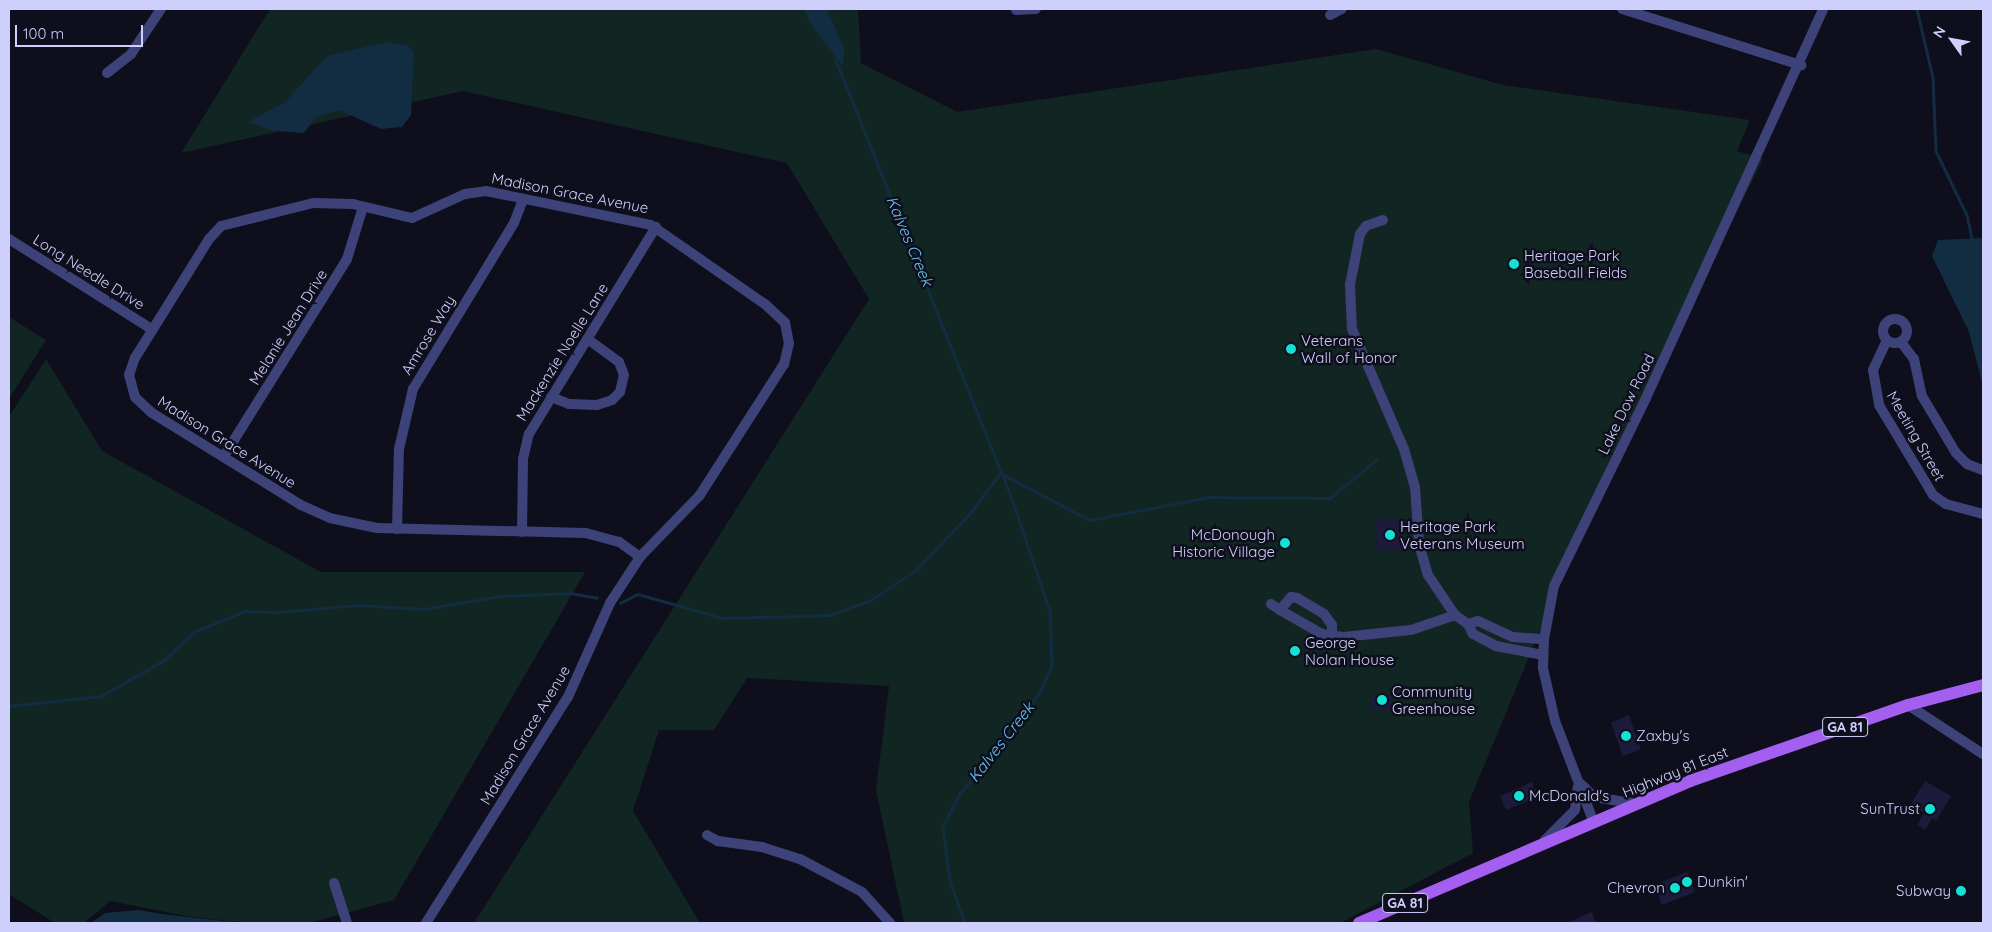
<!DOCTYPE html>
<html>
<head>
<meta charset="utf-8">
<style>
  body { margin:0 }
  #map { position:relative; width:1992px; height:932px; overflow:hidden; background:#0e0e1d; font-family:Quicksand,sans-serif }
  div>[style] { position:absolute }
  .green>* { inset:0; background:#112622 }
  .water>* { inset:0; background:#122c42 }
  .stream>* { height:2.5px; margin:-1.25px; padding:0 1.25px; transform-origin:1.25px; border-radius:1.25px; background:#122c42 }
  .building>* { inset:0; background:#1d1b3c }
  .minor>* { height:10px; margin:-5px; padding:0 5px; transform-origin:5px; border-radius:5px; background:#3d4378 }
  .minor>.ring { margin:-5px; padding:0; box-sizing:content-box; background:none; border:10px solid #3d4378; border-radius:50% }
  .major>* { height:12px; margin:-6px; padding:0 6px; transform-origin:6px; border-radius:6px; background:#a45ff1 }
  .dots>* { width:14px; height:14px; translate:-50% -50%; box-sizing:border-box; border:2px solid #0e0e1d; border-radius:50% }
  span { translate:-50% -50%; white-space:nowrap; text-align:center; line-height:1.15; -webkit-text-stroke:5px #0e0e1d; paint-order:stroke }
  .shield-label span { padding:1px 4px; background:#0e0e1d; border:1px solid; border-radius:4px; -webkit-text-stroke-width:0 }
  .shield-label { font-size:14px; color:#ced0fb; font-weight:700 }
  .street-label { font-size:15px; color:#ced0fb }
  .poi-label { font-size:15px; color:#ced0fb }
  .left { translate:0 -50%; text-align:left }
  .right { translate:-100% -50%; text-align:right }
  .water-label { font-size:16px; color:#65c6f1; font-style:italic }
  .frame { position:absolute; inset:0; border:10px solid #ced0fb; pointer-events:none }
  .north { position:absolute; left:1927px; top:15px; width:50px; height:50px; -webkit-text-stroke:4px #0e0e1d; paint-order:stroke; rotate:302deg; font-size:14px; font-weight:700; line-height:20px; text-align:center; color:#ced0fb }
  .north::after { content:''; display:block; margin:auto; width:18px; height:22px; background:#ced0fb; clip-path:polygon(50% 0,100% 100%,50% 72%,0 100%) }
  .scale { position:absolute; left:15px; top:25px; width:128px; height:22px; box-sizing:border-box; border:2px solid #ced0fb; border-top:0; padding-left:6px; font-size:15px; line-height:18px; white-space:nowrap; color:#ced0fb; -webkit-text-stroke:4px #0e0e1d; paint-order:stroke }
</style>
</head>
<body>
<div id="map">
  <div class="green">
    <div style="clip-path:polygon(270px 9px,858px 9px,861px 63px,957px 112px,1376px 49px,1503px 85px,1750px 120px,1737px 151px,1763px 159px,1594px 500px,1469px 802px,1473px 853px,1340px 923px,904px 923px,876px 790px,889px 686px,747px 678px,714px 730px,659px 730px,633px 811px,700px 923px,474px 923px,869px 299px,787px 163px,463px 91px,181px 153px)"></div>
    <div style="clip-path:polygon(9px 317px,46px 340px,9px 399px)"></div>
    <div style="clip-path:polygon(46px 359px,102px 451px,321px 572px,585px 572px,394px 900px,309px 923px,248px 923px,186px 916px,110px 901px,84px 923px,55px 923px,9px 894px,9px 417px)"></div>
  </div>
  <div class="water">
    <div style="clip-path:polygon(804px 9px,827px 9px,844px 48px,843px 66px,810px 23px)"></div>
    <div style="clip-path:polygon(386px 42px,407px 45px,414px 52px,411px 115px,402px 127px,381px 129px,339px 110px,316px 117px,304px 133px,275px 131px,248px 122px,285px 102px,327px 56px)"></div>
    <div style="clip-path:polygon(1983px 238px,1983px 386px,1969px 332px,1932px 256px,1938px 240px)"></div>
    <div style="clip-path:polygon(139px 910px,162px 914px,242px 923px,91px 923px,105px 913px)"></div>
  </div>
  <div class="stream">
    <div style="left:1917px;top:9px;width:71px;rotate:76.9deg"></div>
    <div style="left:1933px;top:78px;width:73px;rotate:87.6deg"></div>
    <div style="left:1936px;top:151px;width:71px;rotate:64.2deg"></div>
    <div style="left:1967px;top:215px;width:25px;rotate:78deg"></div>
    <div style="left:835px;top:58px;width:469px;rotate:68.1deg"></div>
    <div style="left:1010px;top:493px;width:125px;rotate:71.3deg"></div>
    <div style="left:1050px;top:611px;width:55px;rotate:87.9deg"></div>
    <div style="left:1052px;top:666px;width:29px;rotate:115deg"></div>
    <div style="left:1040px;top:692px;width:45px;rotate:124deg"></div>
    <div style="left:1015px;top:729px;width:85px;rotate:130.2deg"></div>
    <div style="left:960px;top:794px;width:38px;rotate:117deg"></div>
    <div style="left:943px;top:828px;width:53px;rotate:82.5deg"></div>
    <div style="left:950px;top:881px;width:45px;rotate:70.3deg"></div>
    <div style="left:1002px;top:474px;width:99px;rotate:27.6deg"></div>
    <div style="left:1090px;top:520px;width:121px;rotate:-10.9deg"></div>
    <div style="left:1209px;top:497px;width:121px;rotate:0.5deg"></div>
    <div style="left:1330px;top:498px;width:60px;rotate:-39.6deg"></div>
    <div style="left:620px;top:603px;width:20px;rotate:-27deg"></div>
    <div style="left:638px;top:594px;width:88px;rotate:15.8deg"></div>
    <div style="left:723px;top:618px;width:107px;rotate:-1.6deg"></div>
    <div style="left:830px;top:615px;width:44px;rotate:-20.1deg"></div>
    <div style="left:871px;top:600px;width:54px;rotate:-33.7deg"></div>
    <div style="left:916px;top:570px;width:80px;rotate:-46.5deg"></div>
    <div style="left:971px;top:512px;width:49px;rotate:-53.4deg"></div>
    <div style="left:9px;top:706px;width:93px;rotate:-6.2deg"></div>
    <div style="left:101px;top:696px;width:71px;rotate:-29.4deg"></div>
    <div style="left:163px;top:661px;width:42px;rotate:-43.1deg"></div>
    <div style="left:194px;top:632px;width:55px;rotate:-22.4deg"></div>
    <div style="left:245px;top:611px;width:32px;rotate:2deg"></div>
    <div style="left:277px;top:612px;width:81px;rotate:-4.9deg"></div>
    <div style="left:358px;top:605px;width:66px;rotate:3.5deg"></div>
    <div style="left:424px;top:609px;width:78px;rotate:-9.6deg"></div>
    <div style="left:501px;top:596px;width:69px;rotate:-2.5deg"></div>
    <div style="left:570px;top:593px;width:27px;rotate:10deg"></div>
  </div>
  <div class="building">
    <div style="clip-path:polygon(1403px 518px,1405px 550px,1377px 551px,1376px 520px)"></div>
    <div style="clip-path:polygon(1372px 695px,1392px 696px,1392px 710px,1372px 710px)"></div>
    <div style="clip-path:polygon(1629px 715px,1641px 749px,1623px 756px,1611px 723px)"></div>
    <div style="clip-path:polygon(1925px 781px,1951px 796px,1936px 821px,1932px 818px,1925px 830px,1917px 825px,1924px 813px,1910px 805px)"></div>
    <div style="clip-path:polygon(1532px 782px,1538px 797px,1506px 810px,1500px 796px)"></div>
    <div style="clip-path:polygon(1687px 872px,1695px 892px,1662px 905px,1654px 885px)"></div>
    <div style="clip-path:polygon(1592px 912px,1596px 923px,1566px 923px)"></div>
  </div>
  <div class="minor">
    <div style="left:1622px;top:9px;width:188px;rotate:17.4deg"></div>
    <div style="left:1016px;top:10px;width:20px;rotate:-3deg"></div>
    <div style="left:1330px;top:15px;width:13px;rotate:-27deg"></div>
    <div style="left:107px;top:73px;width:31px;rotate:-38deg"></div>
    <div style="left:131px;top:54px;width:54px;rotate:-56.3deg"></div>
    <div style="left:486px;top:191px;width:168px;rotate:11.6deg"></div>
    <div style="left:651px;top:225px;width:140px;rotate:34.8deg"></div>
    <div style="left:766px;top:305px;width:26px;rotate:43deg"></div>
    <div style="left:785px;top:323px;width:20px;rotate:79deg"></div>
    <div style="left:789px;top:343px;width:22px;rotate:103deg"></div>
    <div style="left:784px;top:364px;width:156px;rotate:122.7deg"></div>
    <div style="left:700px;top:495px;width:86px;rotate:134.1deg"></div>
    <div style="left:640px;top:557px;width:26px;rotate:-144deg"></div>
    <div style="left:619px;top:542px;width:35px;rotate:-165deg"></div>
    <div style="left:585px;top:533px;width:208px;rotate:-178.6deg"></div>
    <div style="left:377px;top:528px;width:48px;rotate:-168deg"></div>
    <div style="left:330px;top:518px;width:32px;rotate:-156deg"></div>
    <div style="left:301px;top:505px;width:175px;rotate:-148.3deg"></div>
    <div style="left:152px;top:413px;width:23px;rotate:-137deg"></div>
    <div style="left:135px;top:397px;width:23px;rotate:-105deg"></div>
    <div style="left:129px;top:375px;width:18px;rotate:-71deg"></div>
    <div style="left:135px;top:358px;width:140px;rotate:-58.1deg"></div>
    <div style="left:209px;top:239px;width:18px;rotate:-47deg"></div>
    <div style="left:221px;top:226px;width:95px;rotate:-14deg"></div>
    <div style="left:313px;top:203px;width:40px;rotate:1.4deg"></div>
    <div style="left:353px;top:204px;width:61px;rotate:13.3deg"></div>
    <div style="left:412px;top:218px;width:58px;rotate:-24.4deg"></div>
    <div style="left:465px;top:194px;width:21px;rotate:-8deg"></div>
    <div style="left:1383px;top:220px;width:18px;rotate:161deg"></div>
    <div style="left:1366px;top:226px;width:10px;rotate:127deg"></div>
    <div style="left:1360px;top:234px;width:52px;rotate:101.1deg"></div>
    <div style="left:1350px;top:285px;width:44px;rotate:87.4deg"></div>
    <div style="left:1352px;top:329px;width:131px;rotate:66.6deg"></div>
    <div style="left:1404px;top:449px;width:40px;rotate:74deg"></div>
    <div style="left:1415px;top:487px;width:57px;rotate:86deg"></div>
    <div style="left:1419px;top:544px;width:32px;rotate:74deg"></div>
    <div style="left:1428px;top:575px;width:48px;rotate:56deg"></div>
    <div style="left:1455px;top:615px;width:16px;rotate:35deg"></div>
    <div style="left:9px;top:239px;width:170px;rotate:32.3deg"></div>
    <div class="ring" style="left:1883px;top:319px;width:14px;height:14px"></div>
    <div style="left:1887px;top:340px;width:33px;rotate:115deg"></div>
    <div style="left:1873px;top:370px;width:36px;rotate:80deg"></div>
    <div style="left:1879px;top:405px;width:105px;rotate:59deg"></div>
    <div style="left:1933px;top:495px;width:16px;rotate:35deg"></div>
    <div style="left:1946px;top:504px;width:38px;rotate:15deg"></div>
    <div style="left:1901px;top:342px;width:21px;rotate:53deg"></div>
    <div style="left:1914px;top:359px;width:38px;rotate:78deg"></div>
    <div style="left:1922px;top:396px;width:66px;rotate:59.2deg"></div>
    <div style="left:1956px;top:453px;width:16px;rotate:45deg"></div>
    <div style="left:1967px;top:464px;width:17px;rotate:21deg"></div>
    <div style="left:551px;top:397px;width:19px;rotate:21deg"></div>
    <div style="left:569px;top:404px;width:28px;rotate:2deg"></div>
    <div style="left:597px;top:405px;width:16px;rotate:-18deg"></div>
    <div style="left:612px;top:400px;width:11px;rotate:-45deg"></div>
    <div style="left:620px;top:392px;width:17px;rotate:-77deg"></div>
    <div style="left:624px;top:375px;width:14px;rotate:-111deg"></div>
    <div style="left:619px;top:362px;width:39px;rotate:-144deg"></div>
    <div style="left:224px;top:456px;width:232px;rotate:-58deg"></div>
    <div style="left:347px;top:259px;width:54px;rotate:-72.9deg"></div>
    <div style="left:397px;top:529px;width:80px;rotate:-88.6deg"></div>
    <div style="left:399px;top:449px;width:62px;rotate:-76.9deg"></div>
    <div style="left:413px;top:389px;width:194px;rotate:-58.7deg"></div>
    <div style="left:514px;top:223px;width:26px;rotate:-69deg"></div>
    <div style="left:522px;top:532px;width:73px;rotate:-89.2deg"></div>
    <div style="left:523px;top:459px;width:26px;rotate:-77deg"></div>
    <div style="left:529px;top:434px;width:243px;rotate:-58.5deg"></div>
    <div style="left:1271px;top:604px;width:11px;rotate:34deg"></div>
    <div style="left:1332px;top:633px;width:8px;rotate:-90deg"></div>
    <div style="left:1332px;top:625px;width:14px;rotate:-126deg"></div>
    <div style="left:1324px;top:614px;width:31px;rotate:-149deg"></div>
    <div style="left:1297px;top:598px;width:6px;rotate:-171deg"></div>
    <div style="left:1291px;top:597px;width:17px;rotate:130deg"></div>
    <div style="left:1280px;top:610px;width:48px;rotate:29.7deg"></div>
    <div style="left:1322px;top:634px;width:21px;rotate:8deg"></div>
    <div style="left:1343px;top:637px;width:68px;rotate:-5.9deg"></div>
    <div style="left:1411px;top:630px;width:46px;rotate:-18.8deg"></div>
    <div style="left:1543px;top:655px;width:48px;rotate:-169.2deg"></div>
    <div style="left:1496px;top:646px;width:26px;rotate:-152deg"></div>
    <div style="left:1473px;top:634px;width:11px;rotate:-117deg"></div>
    <div style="left:1468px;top:624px;width:10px;rotate:-17deg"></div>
    <div style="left:1478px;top:621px;width:38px;rotate:25deg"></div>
    <div style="left:1513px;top:637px;width:31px;rotate:4deg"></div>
    <div style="left:1908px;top:705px;width:90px;rotate:33.2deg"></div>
    <div style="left:1581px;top:784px;width:18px;rotate:45deg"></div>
    <div style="left:1594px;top:797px;width:38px;rotate:9deg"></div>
    <div style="left:1594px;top:823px;width:109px;rotate:-110.9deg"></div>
    <div style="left:1555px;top:721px;width:54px;rotate:-102.8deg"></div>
    <div style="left:1543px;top:668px;width:29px;rotate:-88deg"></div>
    <div style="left:1544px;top:639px;width:54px;rotate:-79.3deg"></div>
    <div style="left:1554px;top:586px;width:209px;rotate:-63.9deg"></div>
    <div style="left:1646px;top:398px;width:427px;rotate:-65.5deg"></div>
    <div style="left:707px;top:835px;width:13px;rotate:29deg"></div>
    <div style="left:718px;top:841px;width:44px;rotate:7.8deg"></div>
    <div style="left:762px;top:847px;width:40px;rotate:18deg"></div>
    <div style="left:800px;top:859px;width:70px;rotate:28deg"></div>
    <div style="left:862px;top:892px;width:42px;rotate:47.9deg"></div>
    <div style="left:1545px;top:840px;width:42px;rotate:-45deg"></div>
    <div style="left:1575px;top:810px;width:23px;rotate:-83deg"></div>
    <div style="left:334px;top:883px;width:42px;rotate:72deg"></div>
    <div style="left:426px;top:923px;width:267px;rotate:-57.9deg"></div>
    <div style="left:568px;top:697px;width:103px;rotate:-65.9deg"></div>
    <div style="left:610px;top:603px;width:55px;rotate:-56.9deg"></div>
  </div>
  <div class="major">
    <div style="left:1359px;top:923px;width:360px;rotate:-23.2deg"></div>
    <div style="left:1690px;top:781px;width:231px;rotate:-19.2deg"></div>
    <div style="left:1908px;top:705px;width:78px;rotate:-14.9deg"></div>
  </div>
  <div class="dots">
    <div style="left:1514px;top:264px;background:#14e1d6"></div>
    <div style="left:1291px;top:349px;background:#14e1d6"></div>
    <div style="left:1390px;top:535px;background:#14e1d6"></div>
    <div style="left:1285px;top:543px;background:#14e1d6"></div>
    <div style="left:1295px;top:651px;background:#14e1d6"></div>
    <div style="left:1382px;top:700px;background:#14e1d6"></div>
    <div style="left:1626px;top:736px;background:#14e1d6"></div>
    <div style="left:1519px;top:796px;background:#14e1d6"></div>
    <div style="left:1930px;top:809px;background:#14e1d6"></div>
    <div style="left:1687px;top:882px;background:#14e1d6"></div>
    <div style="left:1675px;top:888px;background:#14e1d6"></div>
    <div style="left:1961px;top:891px;background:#14e1d6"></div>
  </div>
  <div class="shield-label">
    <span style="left:1845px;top:727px">GA 81</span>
    <span style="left:1405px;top:903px">GA 81</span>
  </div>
  <div class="street-label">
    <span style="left:570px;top:193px;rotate:11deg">Madison Grace Avenue</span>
    <span style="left:89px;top:272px;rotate:32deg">Long Needle Drive</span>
    <span style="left:288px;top:327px;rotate:-58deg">Melanie Jean Drive</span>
    <span style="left:428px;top:335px;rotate:-59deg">Amrose Way</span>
    <span style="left:562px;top:352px;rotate:-58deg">Mackenzie Noelle Lane</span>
    <span style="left:1626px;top:404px;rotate:-64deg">Lake Dow Road</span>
    <span style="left:1916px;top:436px;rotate:60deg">Meeting Street</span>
    <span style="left:227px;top:442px;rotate:32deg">Madison Grace Avenue</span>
    <span style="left:525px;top:735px;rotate:-59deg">Madison Grace Avenue</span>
    <span style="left:1675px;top:772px;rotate:-22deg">Highway 81 East</span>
  </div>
  <div class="poi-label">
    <span class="left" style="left:1524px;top:264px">Heritage Park<br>Baseball Fields</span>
    <span class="left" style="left:1301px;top:349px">Veterans<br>Wall of Honor</span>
    <span class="left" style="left:1400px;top:535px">Heritage Park<br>Veterans Museum</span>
    <span class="right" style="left:1275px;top:543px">McDonough<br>Historic Village</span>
    <span class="left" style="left:1305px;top:651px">George<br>Nolan House</span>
    <span class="left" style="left:1392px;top:700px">Community<br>Greenhouse</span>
    <span class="left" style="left:1636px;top:736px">Zaxby's</span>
    <span class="left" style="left:1529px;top:796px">McDonald's</span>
    <span class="right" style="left:1920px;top:809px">SunTrust</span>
    <span class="left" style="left:1697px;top:882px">Dunkin'</span>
    <span class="right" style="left:1665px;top:888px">Chevron</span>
    <span class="right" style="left:1951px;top:891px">Subway</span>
  </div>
  <div class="water-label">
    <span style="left:910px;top:241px;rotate:67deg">Kalves Creek</span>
    <span style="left:1001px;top:742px;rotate:-52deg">Kalves Creek</span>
  </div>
  <div class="frame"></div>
  <div class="north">N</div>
  <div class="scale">100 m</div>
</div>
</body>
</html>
